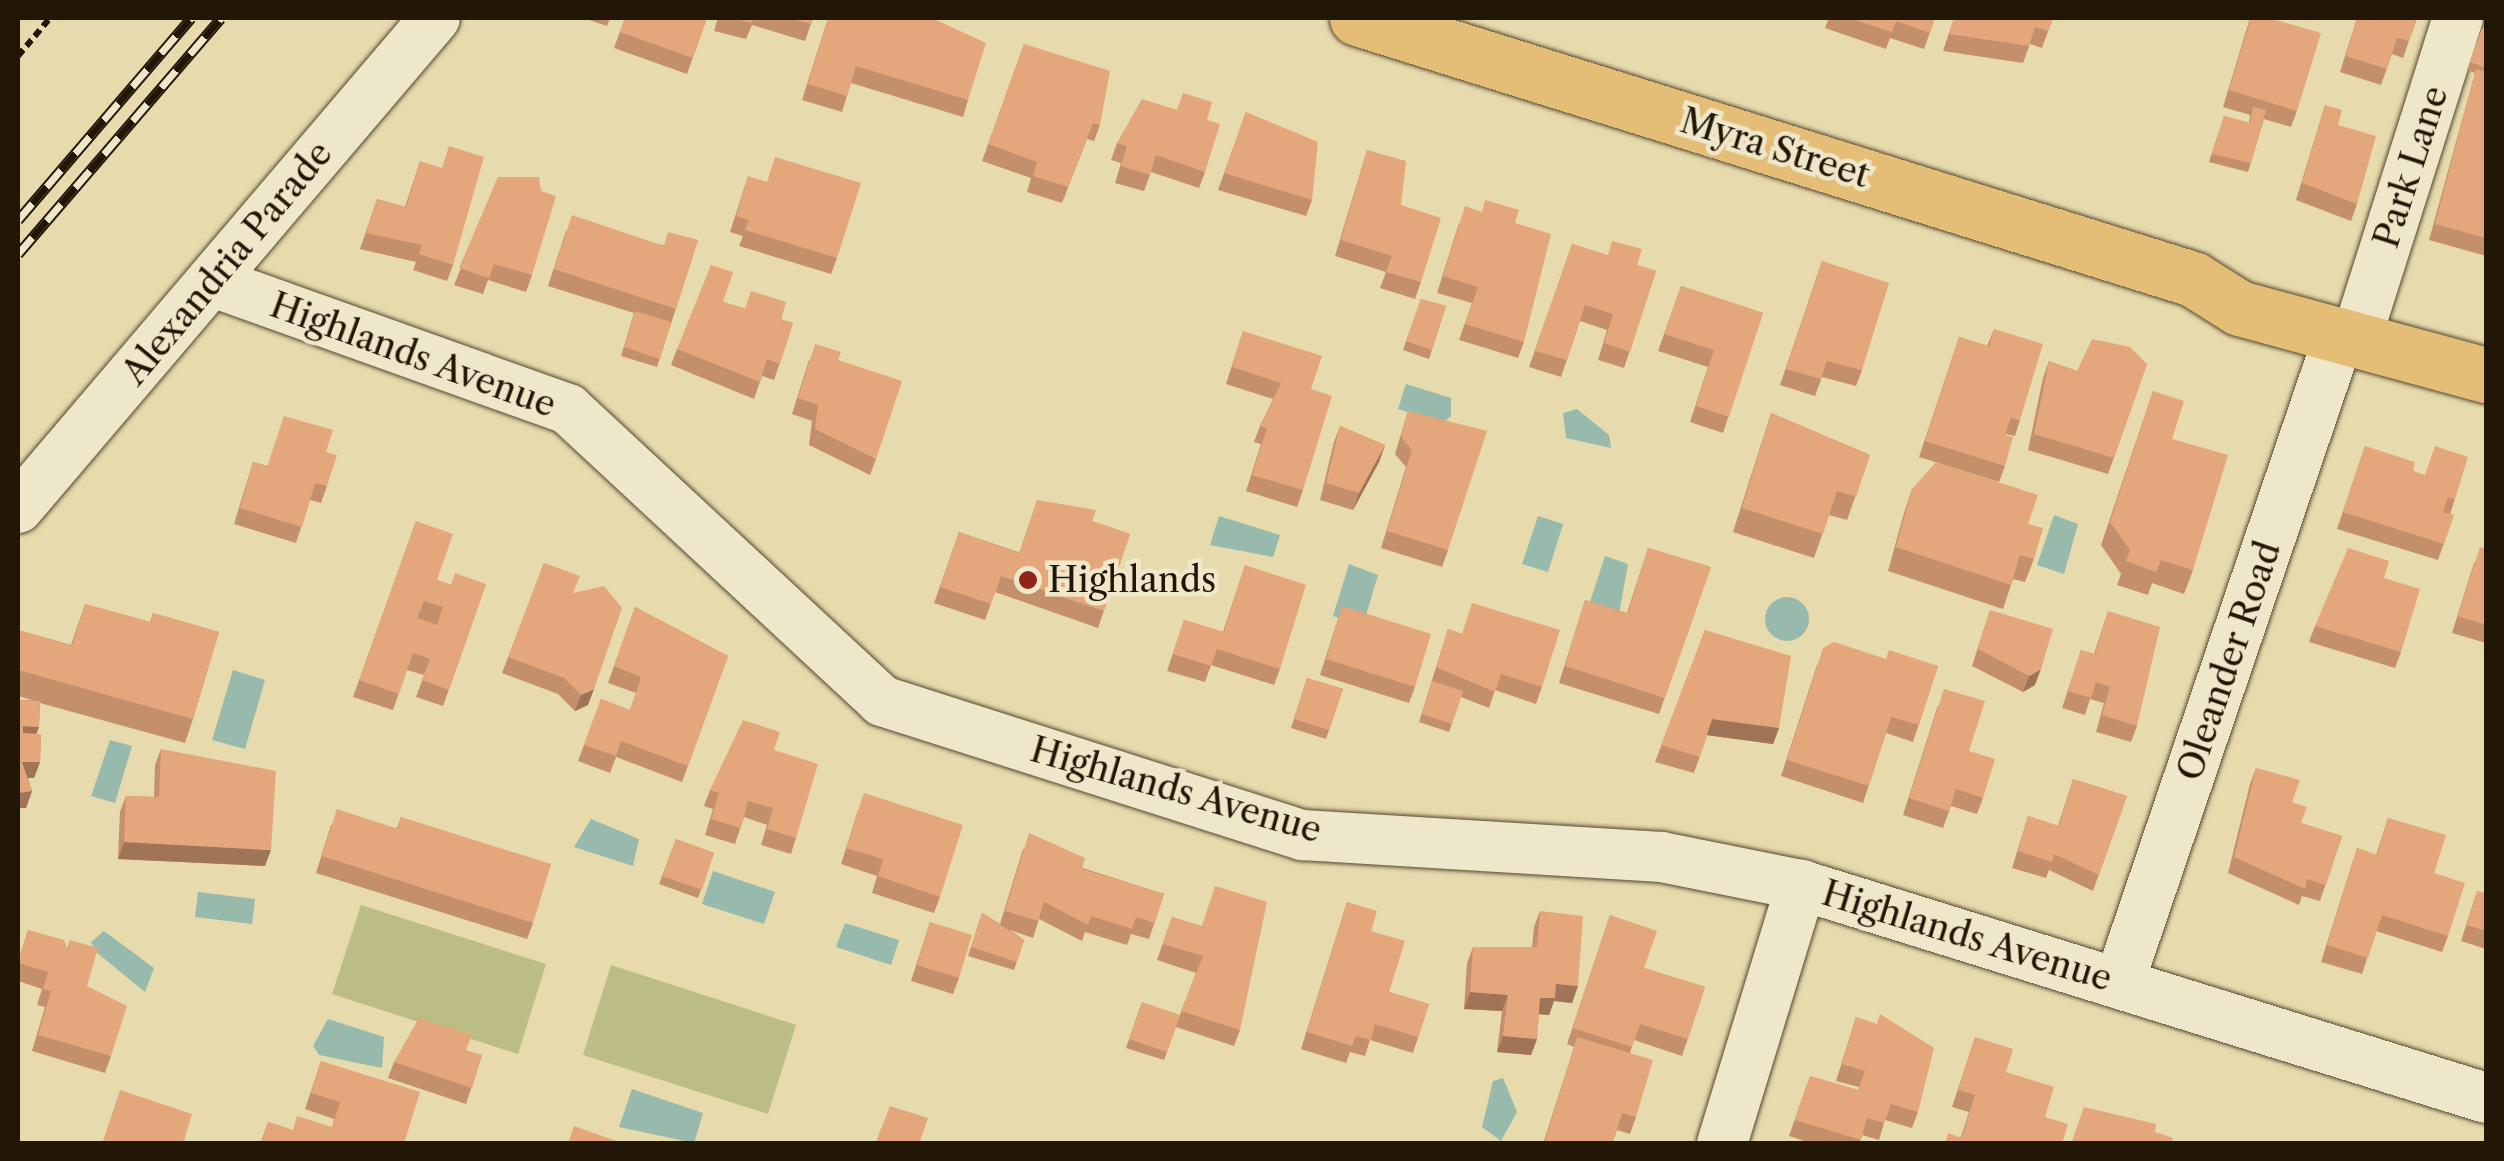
<!DOCTYPE html>
<html>
<head>
<meta charset="utf-8">
<style>
  body { margin:0 }
  #map { position:relative; width:2504px; height:1161px; overflow:hidden; background:#e7daac; font-family:"Libre Caslon Text",serif }
  div>[style] { position:absolute }
  .green>* { inset:0; background:#bcbd84 }
  .water>* { inset:0; background:#97baad }
  .round { border-radius:50% }
  .path>* { height:6px; margin-top:-3px; transform-origin:0; background:repeating-linear-gradient(90deg,#221607 0 8px,transparent 0 13px) }
  .roads { filter:drop-shadow(0 0 2px #534730) drop-shadow(0 0 2px #534730) }
  .minor>* { height:50px; margin:-25px; padding:0 25px; transform-origin:25px; border-radius:25px; background:#efe7c9 }
  .major>* { height:55px; margin:-27.5px; padding:0 27.5px; transform-origin:27.5px; border-radius:27.5px; background:#e4bd76 }
  .rail>* { height:11px; margin-top:-5.5px; transform-origin:0; background:repeating-linear-gradient(90deg,#efe7c9 0 22px,#221607 0 44px); box-sizing:border-box; border-block:2px solid #221607 }
  .wall>* { inset:0; background:#c4906b }
  .shaded-wall>* { inset:0; background:#a07557 }
  .building>* { inset:0; background:#e4a77c }
  .dots>* { width:28px; height:28px; translate:-50% -50%; box-sizing:border-box; border:5px solid #efe7c9; border-radius:50% }
  span { translate:-50% -50%; white-space:nowrap; text-align:center; line-height:1.15; -webkit-text-stroke:9px #efe7c9; paint-order:stroke }
  .street-label { font-size:35px; color:#221607 }
  .poi-label { font-size:35px; color:#221607 }
  .left { translate:0 -50%; text-align:left }
  .frame { position:absolute; inset:0; border:20px solid #221607; pointer-events:none }
</style>
</head>
<body>
<div id="map">
  <div class="green">
    <div style="clip-path:polygon(361px 905px,546px 964px,518px 1054px,332px 994px)"></div>
    <div style="clip-path:polygon(611px 965px,796px 1025px,768px 1114px,583px 1055px)"></div>
  </div>
  <div class="water">
    <div style="clip-path:polygon(1406px 384px,1451px 398px,1451px 416px,1443px 423px,1398px 409px)"></div>
    <div style="clip-path:polygon(1577px 409px,1609px 435px,1611px 448px,1566px 438px,1563px 413px)"></div>
    <div style="clip-path:polygon(2054px 515px,2078px 524px,2064px 574px,2037px 565px)"></div>
    <div style="clip-path:polygon(1219px 516px,1280px 535px,1273px 557px,1210px 545px)"></div>
    <div style="clip-path:polygon(1538px 516px,1563px 524px,1548px 572px,1522px 564px)"></div>
    <div style="clip-path:polygon(1605px 556px,1628px 564px,1619px 614px,1589px 605px)"></div>
    <div style="clip-path:polygon(1349px 564px,1378px 575px,1363px 625px,1333px 616px)"></div>
    <div class="round" style="left:1765px;top:597px;width:44px;height:44px"></div>
    <div style="clip-path:polygon(233px 670px,265px 680px,245px 749px,212px 740px)"></div>
    <div style="clip-path:polygon(110px 740px,132px 746px,115px 803px,91px 796px)"></div>
    <div style="clip-path:polygon(591px 819px,639px 839px,633px 866px,574px 847px)"></div>
    <div style="clip-path:polygon(713px 871px,775px 892px,764px 924px,702px 904px)"></div>
    <div style="clip-path:polygon(198px 892px,255px 899px,252px 924px,195px 917px)"></div>
    <div style="clip-path:polygon(845px 923px,899px 940px,891px 965px,836px 947px)"></div>
    <div style="clip-path:polygon(104px 931px,154px 968px,145px 992px,96px 952px,91px 942px)"></div>
    <div style="clip-path:polygon(328px 1019px,384px 1037px,382px 1068px,319px 1055px,313px 1046px)"></div>
    <div style="clip-path:polygon(1503px 1078px,1517px 1112px,1501px 1141px,1482px 1127px,1493px 1081px)"></div>
    <div style="clip-path:polygon(632px 1089px,703px 1113px,694px 1143px,619px 1127px)"></div>
  </div>
  <div class="path">
    <div style="left:18px;top:56px;width:50px;rotate:-49.9deg"></div>
  </div>
  <div class="roads">
    <div class="minor">
      <div style="left:213px;top:282px;width:377px;rotate:19.7deg"></div>
      <div style="left:568px;top:409px;width:429px;rotate:42.9deg"></div>
      <div style="left:882px;top:701px;width:442px;rotate:17.7deg"></div>
      <div style="left:1303px;top:835px;width:359px;rotate:3.5deg"></div>
      <div style="left:1661px;top:857px;width:143px;rotate:11.3deg"></div>
      <div style="left:1801px;top:885px;width:717px;rotate:17.27deg"></div>
      <div style="left:2363px;top:317px;width:314px;rotate:-72.4deg"></div>
      <div style="left:18px;top:508px;width:643px;rotate:-49.6deg"></div>
      <div style="left:2119px;top:983px;width:680px;rotate:-71.22deg"></div>
      <div style="left:1722px;top:1144px;width:271px;rotate:-73deg"></div>
    </div>
    <div class="major">
      <div style="left:1357px;top:18px;width:876px;rotate:17.34deg"></div>
      <div style="left:2193px;top:279px;width:54px;rotate:32.2deg"></div>
      <div style="left:2239px;top:308px;width:256px;rotate:15.2deg"></div>
    </div>
  </div>
  <div class="rail">
    <div style="left:18px;top:220px;width:266px;rotate:-49.4deg"></div>
    <div style="left:18px;top:254px;width:311px;rotate:-49.3deg"></div>
  </div>
  <div class="wall">
    <div style="clip-path:polygon(583px 18px,610px 18px,607px 26px)"></div>
    <div style="clip-path:polygon(625px 18px,707px 18px,687px 74px,614px 48px)"></div>
    <div style="clip-path:polygon(718px 18px,813px 18px,805px 41px,752px 25px,746px 39px,714px 31px)"></div>
    <div style="clip-path:polygon(828px 18px,968px 100px,963px 117px,851px 83px,842px 112px,802px 100px)"></div>
    <div style="clip-path:polygon(1829px 18px,1935px 18px,1924px 49px,1890px 38px,1886px 49px,1825px 28px)"></div>
    <div style="clip-path:polygon(1954px 18px,2053px 18px,2042px 48px,2030px 44px,2023px 63px,1943px 51px)"></div>
    <div style="clip-path:polygon(2250px 18px,2297px 111px,2291px 127px,2264px 119px,2248px 172px,2209px 162px,2224px 116px,2249px 123px,2250px 115px,2223px 107px)"></div>
    <div style="clip-path:polygon(2357px 18px,2417px 18px,2403px 58px,2392px 54px,2381px 85px,2340px 72px)"></div>
    <div style="clip-path:polygon(2482px 28px,2486px 30px,2486px 256px,2429px 240px,2475px 73px,2467px 70px)"></div>
    <div style="clip-path:polygon(1024px 44px,1100px 125px,1094px 141px,1087px 139px,1062px 203px,1027px 192px,1031px 178px,982px 161px)"></div>
    <div style="clip-path:polygon(2325px 105px,2338px 125px,2357px 204px,2351px 221px,2296px 200px)"></div>
    <div style="clip-path:polygon(1246px 112px,1312px 200px,1306px 216px,1218px 190px)"></div>
    <div style="clip-path:polygon(1207px 120px,1205px 172px,1199px 188px,1151px 172px,1144px 191px,1115px 183px,1121px 163px,1111px 160px,1117px 143px)"></div>
    <div style="clip-path:polygon(1367px 150px,1401px 205px,1421px 282px,1415px 299px,1380px 288px,1386px 272px,1335px 256px)"></div>
    <div style="clip-path:polygon(420px 161px,453px 265px,447px 281px,413px 270px,416px 262px,360px 249px,377px 199px,405px 207px)"></div>
    <div style="clip-path:polygon(748px 176px,837px 258px,831px 274px,739px 246px,743px 236px,730px 232px)"></div>
    <div style="clip-path:polygon(498px 177px,532px 275px,526px 292px,488px 280px,483px 294px,454px 285px)"></div>
    <div style="clip-path:polygon(1459px 223px,1515px 223px,1524px 342px,1518px 358px,1459px 340px,1472px 303px,1437px 293px)"></div>
    <div style="clip-path:polygon(566px 231px,663px 245px,698px 240px,657px 367px,621px 356px,634px 313px,548px 286px)"></div>
    <div style="clip-path:polygon(1572px 244px,1656px 271px,1624px 368px,1598px 360px,1607px 330px,1580px 321px,1561px 377px,1529px 367px)"></div>
    <div style="clip-path:polygon(1822px 261px,1862px 370px,1856px 386px,1822px 377px,1815px 396px,1780px 385px)"></div>
    <div style="clip-path:polygon(1681px 286px,1763px 313px,1723px 433px,1690px 422px,1708px 367px,1658px 351px)"></div>
    <div style="clip-path:polygon(1421px 299px,1446px 306px,1429px 359px,1403px 350px)"></div>
    <div style="clip-path:polygon(723px 302px,793px 323px,774px 380px,762px 376px,754px 399px,671px 365px,677px 349px)"></div>
    <div style="clip-path:polygon(1994px 329px,2020px 420px,2015px 436px,2006px 434px,2005px 466px,1999px 482px,1919px 457px,1959px 337px,1987px 346px)"></div>
    <div style="clip-path:polygon(1243px 331px,1311px 389px,1303px 490px,1297px 507px,1246px 491px,1261px 444px,1254px 442px,1260px 426px,1273px 399px,1226px 384px)"></div>
    <div style="clip-path:polygon(809px 360px,838px 360px,876px 459px,870px 475px,809px 445px,812px 421px,792px 414px)"></div>
    <div style="clip-path:polygon(2049px 361px,2077px 371px,2147px 364px,2108px 474px,2028px 450px,2043px 378px)"></div>
    <div style="clip-path:polygon(2153px 391px,2172px 439px,2193px 570px,2184px 594px,2152px 583px,2148px 595px,2117px 585px,2121px 574px,2101px 545px)"></div>
    <div style="clip-path:polygon(1408px 411px,1448px 550px,1442px 567px,1381px 548px,1406px 467px,1395px 454px)"></div>
    <div style="clip-path:polygon(1771px 413px,1870px 455px,1847px 520px,1829px 515px,1814px 558px,1733px 532px)"></div>
    <div style="clip-path:polygon(1340px 426px,1385px 445px,1379px 462px,1353px 510px,1320px 500px,1334px 442px)"></div>
    <div style="clip-path:polygon(2365px 446px,2413px 471px,2455px 499px,2450px 514px,2454px 515px,2438px 560px,2337px 529px)"></div>
    <div style="clip-path:polygon(326px 452px,327px 486px,321px 503px,310px 500px,296px 543px,234px 524px,253px 462px,267px 466px)"></div>
    <div style="clip-path:polygon(1912px 489px,2028px 524px,2034px 559px,2025px 582px,2013px 579px,2003px 609px,1888px 571px,1904px 513px)"></div>
    <div style="clip-path:polygon(416px 521px,437px 580px,451px 585px,486px 584px,443px 706px,416px 697px,424px 675px,407px 670px,393px 710px,353px 697px)"></div>
    <div style="clip-path:polygon(1092px 521px,1130px 534px,1098px 628px,995px 592px,985px 620px,934px 603px,959px 532px,1018px 552px)"></div>
    <div style="clip-path:polygon(1648px 548px,1711px 567px,1659px 714px,1559px 683px,1585px 600px,1627px 613px)"></div>
    <div style="clip-path:polygon(2486px 549px,2486px 643px,2452px 633px,2474px 563px)"></div>
    <div style="clip-path:polygon(544px 563px,573px 593px,588px 705px,575px 711px,558px 694px,502px 673px)"></div>
    <div style="clip-path:polygon(1245px 565px,1280px 669px,1274px 685px,1211px 665px,1205px 682px,1167px 671px,1184px 620px,1223px 632px)"></div>
    <div style="clip-path:polygon(2384px 578px,2401px 652px,2395px 668px,2309px 642px,2315px 626px)"></div>
    <div style="clip-path:polygon(85px 604px,150px 622px,153px 613px,219px 632px,193px 719px,185px 743px,40px 703px,39px 727px,36px 734px,41px 734px,40px 762px,34px 778px,28px 778px,32px 791px,26px 808px,18px 808px,18px 700px,32px 700px,18px 696px,18px 630px,71px 645px)"></div>
    <div style="clip-path:polygon(1342px 606px,1415px 687px,1409px 703px,1320px 675px)"></div>
    <div style="clip-path:polygon(635px 607px,728px 656px,682px 782px,616px 757px,610px 773px,578px 761px,601px 699px,630px 710px,636px 693px,608px 683px)"></div>
    <div style="clip-path:polygon(1990px 610px,2035px 685px,2023px 692px,1972px 666px)"></div>
    <div style="clip-path:polygon(2108px 611px,2137px 726px,2131px 742px,2096px 732px,2104px 703px,2090px 699px,2085px 715px,2062px 708px,2081px 650px,2094px 654px)"></div>
    <div style="clip-path:polygon(1448px 629px,1462px 634px,1542px 687px,1536px 704px,1495px 690px,1489px 708px,1461px 697px,1449px 732px,1419px 722px)"></div>
    <div style="clip-path:polygon(1705px 630px,1779px 728px,1773px 744px,1707px 735px,1694px 773px,1655px 762px)"></div>
    <div style="clip-path:polygon(1885px 659px,1938px 666px,1913px 742px,1886px 733px,1863px 803px,1781px 776px,1817px 665px)"></div>
    <div style="clip-path:polygon(1307px 678px,1343px 689px,1326px 739px,1291px 728px)"></div>
    <div style="clip-path:polygon(1938px 705px,1969px 751px,1983px 798px,1977px 814px,1951px 806px,1943px 828px,1903px 815px)"></div>
    <div style="clip-path:polygon(161px 749px,265px 866px,118px 859px,120px 812px,126px 796px,154px 797px,155px 765px)"></div>
    <div style="clip-path:polygon(774px 750px,796px 838px,791px 854px,761px 845px,767px 825px,744px 817px,735px 844px,705px 835px,713px 809px,704px 806px,710px 790px)"></div>
    <div style="clip-path:polygon(2256px 768px,2292px 802px,2301px 823px,2342px 836px,2320px 901px,2302px 896px,2299px 905px,2228px 873px,2250px 784px)"></div>
    <div style="clip-path:polygon(2073px 779px,2127px 796px,2093px 891px,2049px 870px,2046px 878px,2012px 868px,2028px 816px,2058px 826px)"></div>
    <div style="clip-path:polygon(858px 810px,940px 897px,934px 913px,872px 893px,877px 876px,841px 864px)"></div>
    <div style="clip-path:polygon(401px 817px,533px 923px,527px 939px,316px 873px,331px 825px,397px 828px)"></div>
    <div style="clip-path:polygon(2388px 818px,2434px 873px,2448px 936px,2442px 952px,2376px 931px,2362px 974px,2321px 962px,2357px 848px,2376px 855px)"></div>
    <div style="clip-path:polygon(676px 839px,714px 853px,698px 898px,659px 884px)"></div>
    <div style="clip-path:polygon(1023px 849px,1164px 894px,1149px 939px,1131px 934px,1127px 945px,1085px 932px,1082px 941px,1039px 919px,1033px 938px,1010px 930px,1024px 940px,1014px 970px,968px 956px,982px 913px,1000px 924px)"></div>
    <div style="clip-path:polygon(2477px 891px,2486px 894px,2486px 949px,2461px 941px)"></div>
    <div style="clip-path:polygon(1347px 902px,1371px 931px,1389px 992px,1429px 1004px,1413px 1053px,1370px 1040px,1365px 1056px,1350px 1052px,1346px 1063px,1301px 1049px)"></div>
    <div style="clip-path:polygon(1540px 911px,1578px 986px,1572px 1003px,1554px 1001px,1549px 1015px,1539px 1014px,1537px 1039px,1531px 1055px,1497px 1052px,1502px 1011px,1464px 1009px,1467px 963px,1473px 947px,1532px 947px,1534px 927px)"></div>
    <div style="clip-path:polygon(1610px 915px,1644px 968px,1705px 987px,1682px 1056px,1634px 1040px,1630px 1053px,1636px 1117px,1630px 1134px,1617px 1130px,1612px 1144px,1543px 1144px,1574px 1047px,1567px 1044px)"></div>
    <div style="clip-path:polygon(1172px 917px,1201px 926px,1240px 1030px,1234px 1046px,1176px 1027px,1164px 1060px,1126px 1048px,1142px 1002px,1176px 1025px,1196px 973px,1157px 960px)"></div>
    <div style="clip-path:polygon(930px 922px,959px 978px,953px 994px,911px 981px)"></div>
    <div style="clip-path:polygon(28px 930px,67px 949px,70px 940px,111px 1056px,105px 1073px,32px 1051px,45px 1007px,37px 1005px,42px 989px,18px 981px,18px 962px)"></div>
    <div style="clip-path:polygon(1856px 1017px,1918px 1112px,1912px 1128px,1885px 1120px,1879px 1140px,1862px 1135px,1859px 1144px,1814px 1144px,1789px 1136px,1810px 1076px,1858px 1090px,1859px 1087px,1836px 1081px)"></div>
    <div style="clip-path:polygon(1975px 1037px,2045px 1117px,1944px 1144px,1961px 1137px,1969px 1112px,1952px 1107px)"></div>
    <div style="clip-path:polygon(482px 1055px,466px 1104px,388px 1078px,394px 1062px)"></div>
    <div style="clip-path:polygon(321px 1061px,404px 1144px,260px 1144px,268px 1122px,292px 1130px,332px 1127px,334px 1119px,305px 1109px)"></div>
  </div>
  <div class="shaded-wall">
    <div style="clip-path:polygon(1385px 445px,1379px 462px,1353px 510px,1359px 493px)"></div>
    <div style="clip-path:polygon(2041px 669px,2035px 685px,2023px 692px,2029px 676px)"></div>
    <div style="clip-path:polygon(594px 689px,588px 705px,575px 711px,581px 695px)"></div>
    <div style="clip-path:polygon(1712px 719px,1779px 728px,1773px 744px,1706px 735px)"></div>
    <div style="clip-path:polygon(18px 726px,39px 727px,36px 735px,18px 734px)"></div>
    <div style="clip-path:polygon(22px 762px,40px 762px,34px 778px,18px 778px)"></div>
    <div style="clip-path:polygon(32px 791px,26px 808px,18px 808px,18px 793px)"></div>
    <div style="clip-path:polygon(124px 842px,271px 850px,265px 866px,118px 859px)"></div>
    <div style="clip-path:polygon(1556px 984px,1578px 986px,1572px 1003px,1554px 1001px,1549px 1015px,1534px 1014px,1540px 998px)"></div>
    <div style="clip-path:polygon(1470px 992px,1508px 995px,1502px 1011px,1464px 1009px)"></div>
    <div style="clip-path:polygon(1503px 1036px,1537px 1039px,1531px 1055px,1497px 1052px)"></div>
  </div>
  <div class="building">
    <div style="clip-path:polygon(625px 18px,707px 18px,693px 58px,620px 32px)"></div>
    <div style="clip-path:polygon(732px 18px,754px 18px,752px 23px)"></div>
    <div style="clip-path:polygon(788px 18px,813px 18px,811px 24px)"></div>
    <div style="clip-path:polygon(828px 18px,906px 18px,915px 20px,916px 18px,932px 18px,986px 43px,968px 100px,856px 66px,847px 96px,808px 84px)"></div>
    <div style="clip-path:polygon(1848px 18px,1935px 18px,1930px 33px,1896px 21px,1892px 32px)"></div>
    <div style="clip-path:polygon(1954px 18px,2053px 18px,2048px 31px,2035px 27px,2029px 46px,1949px 34px)"></div>
    <div style="clip-path:polygon(2251px 18px,2269px 18px,2321px 33px,2297px 111px,2229px 90px)"></div>
    <div style="clip-path:polygon(2357px 18px,2417px 18px,2409px 41px,2397px 38px,2387px 69px,2346px 56px)"></div>
    <div style="clip-path:polygon(2482px 28px,2486px 30px,2486px 68px,2470px 62px)"></div>
    <div style="clip-path:polygon(1024px 44px,1110px 71px,1100px 125px,1093px 123px,1068px 187px,1033px 176px,1037px 162px,988px 144px)"></div>
    <div style="clip-path:polygon(2476px 69px,2486px 72px,2486px 238px,2435px 224px)"></div>
    <div style="clip-path:polygon(1183px 93px,1212px 102px,1207px 120px,1220px 124px,1205px 172px,1156px 155px,1150px 175px,1121px 166px,1127px 146px,1117px 143px,1142px 99px,1177px 110px)"></div>
    <div style="clip-path:polygon(2325px 105px,2342px 110px,2338px 125px,2376px 136px,2357px 204px,2302px 183px)"></div>
    <div style="clip-path:polygon(2253px 107px,2266px 110px,2251px 163px,2212px 154px,2224px 116px,2250px 123px)"></div>
    <div style="clip-path:polygon(1246px 112px,1318px 142px,1312px 200px,1224px 173px)"></div>
    <div style="clip-path:polygon(449px 146px,484px 157px,453px 265px,419px 254px,422px 245px,366px 233px,377px 199px,406px 208px,420px 161px,442px 168px)"></div>
    <div style="clip-path:polygon(1367px 150px,1406px 161px,1401px 205px,1441px 218px,1421px 282px,1386px 272px,1392px 256px,1341px 240px)"></div>
    <div style="clip-path:polygon(775px 157px,861px 183px,837px 258px,745px 230px,749px 220px,736px 216px,748px 176px,767px 182px)"></div>
    <div style="clip-path:polygon(498px 177px,539px 177px,541px 191px,556px 196px,532px 275px,494px 264px,489px 278px,459px 268px)"></div>
    <div style="clip-path:polygon(1485px 200px,1519px 210px,1515px 223px,1551px 234px,1524px 342px,1465px 324px,1478px 287px,1443px 276px,1465px 206px,1482px 212px)"></div>
    <div style="clip-path:polygon(572px 215px,664px 246px,668px 232px,698px 240px,676px 309px,554px 269px)"></div>
    <div style="clip-path:polygon(1612px 241px,1642px 249px,1637px 265px,1656px 271px,1630px 352px,1604px 343px,1613px 314px,1585px 305px,1567px 360px,1535px 351px,1572px 244px,1608px 255px)"></div>
    <div style="clip-path:polygon(1822px 261px,1889px 283px,1862px 370px,1827px 361px,1821px 379px,1786px 369px)"></div>
    <div style="clip-path:polygon(711px 265px,733px 272px,723px 302px,745px 309px,751px 291px,786px 302px,781px 320px,793px 323px,780px 364px,767px 359px,760px 382px,677px 349px)"></div>
    <div style="clip-path:polygon(1681px 286px,1763px 313px,1729px 417px,1696px 406px,1714px 350px,1664px 334px)"></div>
    <div style="clip-path:polygon(1421px 299px,1446px 306px,1432px 350px,1406px 341px)"></div>
    <div style="clip-path:polygon(635px 311px,671px 322px,660px 359px,624px 347px)"></div>
    <div style="clip-path:polygon(1994px 329px,2043px 344px,2020px 420px,2011px 418px,2005px 435px,2013px 437px,2005px 466px,1925px 441px,1959px 337px,1989px 346px)"></div>
    <div style="clip-path:polygon(1243px 331px,1322px 356px,1311px 389px,1332px 396px,1303px 490px,1252px 475px,1267px 428px,1260px 426px,1281px 383px,1232px 367px)"></div>
    <div style="clip-path:polygon(2092px 339px,2130px 347px,2147px 364px,2114px 458px,2034px 434px,2049px 361px,2077px 371px)"></div>
    <div style="clip-path:polygon(815px 344px,841px 352px,838px 360px,902px 381px,876px 459px,815px 429px,818px 405px,798px 398px)"></div>
    <div style="clip-path:polygon(2153px 391px,2184px 401px,2172px 439px,2228px 455px,2193px 570px,2161px 560px,2156px 572px,2126px 561px,2130px 550px,2110px 522px)"></div>
    <div style="clip-path:polygon(1408px 411px,1487px 431px,1448px 550px,1387px 531px,1412px 450px,1401px 437px)"></div>
    <div style="clip-path:polygon(1771px 413px,1870px 455px,1856px 497px,1837px 491px,1823px 534px,1742px 508px)"></div>
    <div style="clip-path:polygon(284px 416px,333px 430px,326px 452px,337px 455px,327px 486px,315px 483px,302px 527px,240px 508px,253px 462px,267px 467px)"></div>
    <div style="clip-path:polygon(1340px 426px,1385px 445px,1359px 493px,1326px 483px)"></div>
    <div style="clip-path:polygon(2365px 446px,2415px 462px,2413px 471px,2425px 475px,2435px 446px,2468px 457px,2455px 499px,2448px 497px,2443px 512px,2454px 515px,2444px 544px,2343px 512px)"></div>
    <div style="clip-path:polygon(1936px 462px,2038px 495px,2028px 524px,2043px 528px,2034px 559px,2020px 555px,2011px 585px,1896px 547px,1912px 489px)"></div>
    <div style="clip-path:polygon(1037px 500px,1096px 510px,1092px 521px,1130px 534px,1104px 611px,1001px 576px,991px 604px,940px 587px,959px 532px,1019px 553px)"></div>
    <div style="clip-path:polygon(evenodd,416px 521px,453px 534px,437px 580px,451px 585px,455px 573px,486px 584px,449px 690px,422px 680px,430px 659px,413px 653px,399px 694px,359px 680px,416px 521px,424px 601px,443px 607px,437px 625px,417px 618px,424px 601px)"></div>
    <div style="clip-path:polygon(2480px 547px,2486px 549px,2486px 625px,2458px 616px)"></div>
    <div style="clip-path:polygon(1648px 548px,1711px 567px,1665px 698px,1565px 666px,1585px 600px,1628px 613px)"></div>
    <div style="clip-path:polygon(2348px 548px,2389px 561px,2384px 578px,2420px 589px,2401px 652px,2315px 626px)"></div>
    <div style="clip-path:polygon(544px 563px,580px 576px,573px 593px,604px 586px,622px 608px,594px 689px,581px 695px,564px 678px,508px 657px)"></div>
    <div style="clip-path:polygon(1245px 565px,1306px 585px,1280px 669px,1217px 649px,1211px 666px,1173px 654px,1184px 620px,1224px 632px)"></div>
    <div style="clip-path:polygon(1472px 603px,1560px 630px,1542px 687px,1501px 674px,1495px 692px,1436px 667px,1448px 629px,1462px 634px)"></div>
    <div style="clip-path:polygon(85px 604px,151px 622px,153px 613px,219px 632px,193px 719px,18px 670px,18px 630px,72px 646px)"></div>
    <div style="clip-path:polygon(1342px 606px,1431px 634px,1415px 687px,1326px 659px)"></div>
    <div style="clip-path:polygon(635px 607px,728px 656px,688px 766px,621px 741px,616px 756px,584px 745px,601px 699px,630px 710px,641px 677px,614px 666px)"></div>
    <div style="clip-path:polygon(1990px 610px,2053px 629px,2041px 669px,2029px 676px,1978px 649px)"></div>
    <div style="clip-path:polygon(2108px 611px,2160px 627px,2137px 726px,2102px 715px,2110px 687px,2096px 682px,2091px 698px,2068px 691px,2081px 650px,2095px 654px)"></div>
    <div style="clip-path:polygon(1705px 630px,1791px 656px,1779px 728px,1712px 719px,1700px 757px,1661px 745px)"></div>
    <div style="clip-path:polygon(1834px 642px,1886px 659px,1889px 650px,1938px 666px,1919px 725px,1891px 717px,1869px 786px,1787px 760px,1823px 648px)"></div>
    <div style="clip-path:polygon(1307px 678px,1343px 689px,1329px 730px,1294px 719px)"></div>
    <div style="clip-path:polygon(1432px 681px,1463px 691px,1452px 724px,1422px 714px)"></div>
    <div style="clip-path:polygon(1944px 689px,1985px 701px,1969px 751px,1995px 759px,1983px 798px,1956px 789px,1949px 811px,1909px 798px)"></div>
    <div style="clip-path:polygon(18px 700px,40px 701px,39px 727px,23px 726px,23px 724px,18px 724px)"></div>
    <div style="clip-path:polygon(743px 720px,780px 732px,774px 750px,818px 764px,796px 838px,767px 829px,773px 808px,748px 801px,741px 828px,711px 819px,719px 793px,710px 790px)"></div>
    <div style="clip-path:polygon(18px 724px,23px 724px,23px 733px,41px 734px,40px 762px,22px 762px,32px 791px,18px 793px)"></div>
    <div style="clip-path:polygon(161px 749px,276px 771px,271px 850px,124px 842px,126px 796px,159px 797px)"></div>
    <div style="clip-path:polygon(2256px 768px,2300px 780px,2292px 802px,2307px 807px,2301px 823px,2342px 836px,2326px 885px,2307px 879px,2305px 889px,2234px 857px)"></div>
    <div style="clip-path:polygon(2073px 779px,2127px 796px,2099px 875px,2054px 854px,2052px 862px,2018px 851px,2028px 816px,2059px 826px)"></div>
    <div style="clip-path:polygon(864px 793px,963px 825px,940px 897px,878px 876px,883px 859px,846px 848px)"></div>
    <div style="clip-path:polygon(337px 809px,398px 829px,401px 817px,551px 864px,533px 923px,322px 856px)"></div>
    <div style="clip-path:polygon(2388px 818px,2446px 835px,2434px 873px,2465px 883px,2448px 936px,2382px 915px,2368px 958px,2327px 945px,2357px 848px,2377px 855px)"></div>
    <div style="clip-path:polygon(1029px 833px,1085px 858px,1082px 869px,1164px 894px,1155px 923px,1136px 917px,1132px 929px,1091px 916px,1088px 925px,1044px 902px,1038px 921px,1005px 911px)"></div>
    <div style="clip-path:polygon(676px 839px,714px 853px,702px 890px,662px 876px)"></div>
    <div style="clip-path:polygon(1215px 886px,1267px 902px,1240px 1030px,1181px 1011px,1203px 956px,1163px 944px,1172px 917px,1202px 926px)"></div>
    <div style="clip-path:polygon(2477px 891px,2486px 894px,2486px 931px,2467px 925px)"></div>
    <div style="clip-path:polygon(1347px 902px,1377px 911px,1371px 931px,1405px 941px,1389px 992px,1429px 1004px,1418px 1037px,1375px 1024px,1371px 1040px,1356px 1036px,1352px 1046px,1307px 1032px)"></div>
    <div style="clip-path:polygon(1540px 911px,1583px 916px,1578px 986px,1556px 984px,1555px 998px,1540px 998px,1537px 1039px,1503px 1036px,1508px 995px,1470px 992px,1473px 947px,1537px 947px)"></div>
    <div style="clip-path:polygon(982px 913px,1024px 940px,1017px 962px,971px 947px)"></div>
    <div style="clip-path:polygon(1610px 915px,1657px 931px,1644px 968px,1705px 987px,1688px 1039px,1640px 1024px,1632px 1047px,1573px 1028px)"></div>
    <div style="clip-path:polygon(930px 922px,972px 935px,959px 978px,917px 965px)"></div>
    <div style="clip-path:polygon(28px 930px,64px 940px,68px 951px,70px 940px,98px 948px,87px 986px,127px 1006px,111px 1056px,38px 1035px,51px 991px,43px 989px,48px 972px,18px 963px)"></div>
    <div style="clip-path:polygon(1142px 1002px,1180px 1015px,1167px 1052px,1129px 1039px)"></div>
    <div style="clip-path:polygon(1880px 1014px,1934px 1048px,1918px 1112px,1891px 1104px,1884px 1123px,1867px 1118px,1861px 1140px,1795px 1120px,1810px 1076px,1858px 1090px,1865px 1071px,1842px 1064px,1856px 1017px,1877px 1024px)"></div>
    <div style="clip-path:polygon(419px 1018px,472px 1035px,466px 1050px,482px 1055px,472px 1088px,394px 1062px)"></div>
    <div style="clip-path:polygon(1577px 1037px,1653px 1060px,1636px 1117px,1622px 1113px,1612px 1144px,1544px 1144px)"></div>
    <div style="clip-path:polygon(1975px 1037px,2013px 1049px,2006px 1072px,2054px 1087px,2045px 1117px,2068px 1124px,2062px 1144px,1945px 1144px,1948px 1133px,1962px 1138px,1975px 1095px,1958px 1090px)"></div>
    <div style="clip-path:polygon(321px 1061px,420px 1092px,404px 1144px,261px 1144px,268px 1122px,293px 1130px,297px 1116px,332px 1127px,340px 1102px,311px 1093px)"></div>
    <div style="clip-path:polygon(120px 1090px,192px 1114px,183px 1144px,102px 1144px)"></div>
    <div style="clip-path:polygon(890px 1106px,928px 1118px,919px 1144px,875px 1144px)"></div>
    <div style="clip-path:polygon(2084px 1107px,2156px 1124px,2155px 1132px,2173px 1138px,2171px 1144px,2071px 1144px)"></div>
    <div style="clip-path:polygon(574px 1126px,625px 1144px,568px 1144px)"></div>
  </div>
  <div class="dots">
    <div style="left:1028px;top:580px;background:#8f2418"></div>
  </div>
  <div class="street-label">
    <span style="left:1775px;top:148px;rotate:17deg">Myra Street</span>
    <span style="left:2411px;top:167px;rotate:-72deg">Park Lane</span>
    <span style="left:227px;top:263px;rotate:-50deg">Alexandria Parade</span>
    <span style="left:413px;top:355px;rotate:20deg">Highlands Avenue</span>
    <span style="left:2229px;top:661px;rotate:-71deg">Oleander Road</span>
    <span style="left:1176px;top:790px;rotate:16deg">Highlands Avenue</span>
    <span style="left:1967px;top:936px;rotate:17deg">Highlands Avenue</span>
  </div>
  <div class="poi-label">
    <span class="left" style="left:1048px;top:580px">Highlands</span>
  </div>
  <div class="frame"></div>
</div>
</body>
</html>
